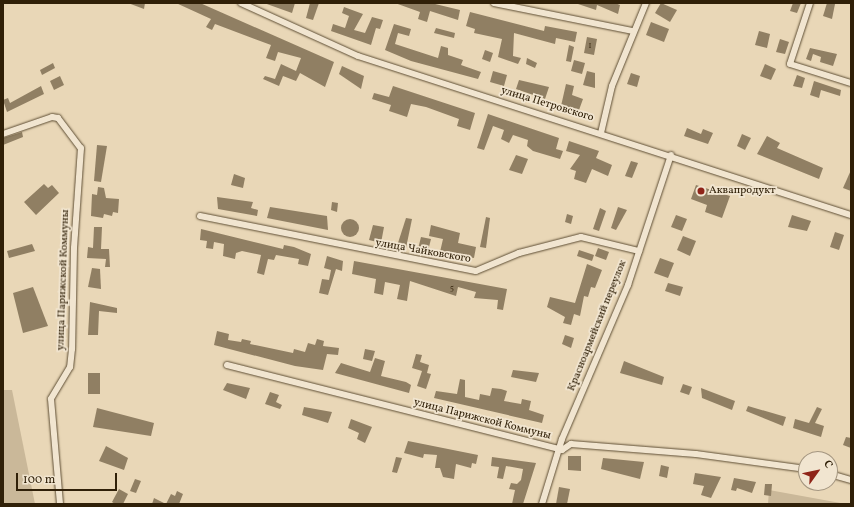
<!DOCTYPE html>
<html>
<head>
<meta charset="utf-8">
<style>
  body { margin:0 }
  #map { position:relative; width:854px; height:507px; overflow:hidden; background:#e9d7b7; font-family:Vollkorn,serif }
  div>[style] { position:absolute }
  .green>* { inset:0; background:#cab899 }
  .building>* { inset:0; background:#907f63 }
  .round { border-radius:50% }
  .roads { filter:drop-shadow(0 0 1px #5e4e34) drop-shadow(0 0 1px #5e4e34) }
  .minor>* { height:6px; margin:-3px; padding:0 3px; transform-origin:3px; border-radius:3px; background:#f1e5d0 }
  .dots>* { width:11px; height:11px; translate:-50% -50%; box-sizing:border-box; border:2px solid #f1e5d0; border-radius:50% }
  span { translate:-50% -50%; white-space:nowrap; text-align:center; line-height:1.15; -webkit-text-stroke:3.5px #f1e5d0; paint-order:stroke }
  .number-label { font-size:9px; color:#48381f }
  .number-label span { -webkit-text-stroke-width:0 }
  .street-label { font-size:11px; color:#302008 }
  .poi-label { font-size:11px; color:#302008 }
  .left { translate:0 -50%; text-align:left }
  .frame { position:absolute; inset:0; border:4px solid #302008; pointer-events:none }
  .north { position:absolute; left:798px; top:451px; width:40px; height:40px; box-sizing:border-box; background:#f1e5d0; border:1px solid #a49680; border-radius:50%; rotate:57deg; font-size:11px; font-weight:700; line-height:16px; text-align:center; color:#302008 }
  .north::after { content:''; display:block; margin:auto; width:14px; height:18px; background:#8f2418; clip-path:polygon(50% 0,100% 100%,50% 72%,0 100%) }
  .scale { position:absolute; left:16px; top:473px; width:101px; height:18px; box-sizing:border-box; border:2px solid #302008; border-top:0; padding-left:5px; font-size:12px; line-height:14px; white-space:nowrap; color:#302008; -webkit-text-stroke:3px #f1e5d0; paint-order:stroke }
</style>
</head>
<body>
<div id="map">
  <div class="green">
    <div style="clip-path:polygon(3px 390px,12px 390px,35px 504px,3px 504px)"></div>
    <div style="clip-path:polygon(769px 490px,846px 504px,768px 504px)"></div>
  </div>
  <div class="building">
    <div style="clip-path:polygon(128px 3px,145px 3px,144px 9px)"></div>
    <div style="clip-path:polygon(176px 3px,200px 3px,334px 62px,325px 87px,300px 73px,296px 81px,283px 76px,279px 86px,263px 79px,265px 76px,275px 79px,281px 64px,296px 71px,301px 58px,278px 52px,275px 61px,266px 58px,271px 45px,215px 24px,212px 30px,206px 27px,211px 19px)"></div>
    <div style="clip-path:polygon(264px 3px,295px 3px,292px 13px)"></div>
    <div style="clip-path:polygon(310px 3px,319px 3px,313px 20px,306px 18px)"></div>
    <div style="clip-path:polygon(395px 3px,431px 3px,460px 10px,458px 20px,430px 11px,427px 22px,418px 19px,420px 12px)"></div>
    <div style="clip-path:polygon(575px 3px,615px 3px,620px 5px,618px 14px,597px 5px,596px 10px)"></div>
    <div style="clip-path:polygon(661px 3px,677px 10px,670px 22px,655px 13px)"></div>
    <div style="clip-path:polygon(793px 3px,801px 3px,797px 13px,790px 11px)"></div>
    <div style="clip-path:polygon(827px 3px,835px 4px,832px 19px,823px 16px)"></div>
    <div style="clip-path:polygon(344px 7px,363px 14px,354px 30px,365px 33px,372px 17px,383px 20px,380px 29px,376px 28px,371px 45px,331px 31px,333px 24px,345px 28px,349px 16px,342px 13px)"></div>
    <div style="clip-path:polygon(470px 12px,544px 31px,545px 26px,577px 32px,575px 42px,556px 38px,555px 44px,514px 33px,513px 56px,521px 58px,518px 64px,498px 57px,502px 39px,474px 33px,475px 29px,466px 26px)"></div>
    <div style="clip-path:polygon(651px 22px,669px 29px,664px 42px,646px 35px)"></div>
    <div style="clip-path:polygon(394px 24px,411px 29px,409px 36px,398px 33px,395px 44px,438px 58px,441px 46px,448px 48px,448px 55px,463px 60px,461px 65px,481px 72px,478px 79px,411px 61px,385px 50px)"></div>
    <div style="clip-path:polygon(436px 28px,455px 33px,454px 38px,434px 33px)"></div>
    <div style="clip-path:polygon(759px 31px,770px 34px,767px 48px,755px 45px)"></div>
    <div style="clip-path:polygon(587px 37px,597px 39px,594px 55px,584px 53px)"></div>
    <div style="clip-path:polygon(780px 39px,789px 42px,785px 54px,776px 52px)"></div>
    <div style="clip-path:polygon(569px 45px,574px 47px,571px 62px,566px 61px)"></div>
    <div style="clip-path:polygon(810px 48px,837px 54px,833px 66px,820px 62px,821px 57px,813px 54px,811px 61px,806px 59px)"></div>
    <div style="clip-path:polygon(485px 50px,493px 53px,490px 62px,482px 59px)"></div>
    <div style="clip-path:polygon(527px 58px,537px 63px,535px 68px,526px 64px)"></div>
    <div style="clip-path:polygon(574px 60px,585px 63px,582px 74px,571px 71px)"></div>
    <div style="clip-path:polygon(53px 63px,55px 68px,42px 75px,40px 70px)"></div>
    <div style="clip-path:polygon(765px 64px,776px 69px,771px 80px,760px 76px)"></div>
    <div style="clip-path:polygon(342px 66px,364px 76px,361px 89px,339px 74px)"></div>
    <div style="clip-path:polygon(493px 71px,507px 75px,504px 86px,490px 82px)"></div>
    <div style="clip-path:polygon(587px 71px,595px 73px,595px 88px,583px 85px)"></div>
    <div style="clip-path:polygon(631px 73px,640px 76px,637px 87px,627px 84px)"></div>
    <div style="clip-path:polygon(797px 75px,805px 78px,802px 88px,793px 86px)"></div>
    <div style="clip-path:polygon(60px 76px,64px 85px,54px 90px,50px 81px)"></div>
    <div style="clip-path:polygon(519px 80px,549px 87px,545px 99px,516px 89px)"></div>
    <div style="clip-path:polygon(814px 81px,841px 90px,840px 96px,821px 90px,819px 98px,810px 95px)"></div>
    <div style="clip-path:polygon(566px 84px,574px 86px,572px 95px,583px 99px,579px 110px,561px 106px)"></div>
    <div style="clip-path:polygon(41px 86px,44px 94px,7px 112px,3px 100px,8px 98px,10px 103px)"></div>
    <div style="clip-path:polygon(393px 86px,475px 113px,470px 130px,457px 126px,459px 119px,426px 107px,411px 104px,407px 117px,389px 111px,391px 105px,372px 99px,374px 93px,389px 97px)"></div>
    <div style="clip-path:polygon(488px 114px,559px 138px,556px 149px,563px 151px,560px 159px,533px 151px,527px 146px,528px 140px,513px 135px,509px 143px,501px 139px,504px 130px,493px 126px,484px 150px,477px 148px)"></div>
    <div style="clip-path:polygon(687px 128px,701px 134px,703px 129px,713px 133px,708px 144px,684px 136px)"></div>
    <div style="clip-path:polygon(22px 132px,23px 137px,3px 145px,3px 138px)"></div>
    <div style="clip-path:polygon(742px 134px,751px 138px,745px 150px,737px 146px)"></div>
    <div style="clip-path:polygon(767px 136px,780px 143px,777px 148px,823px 168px,819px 179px,757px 154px)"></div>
    <div style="clip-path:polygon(569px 141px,599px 151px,596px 158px,612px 165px,608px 176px,592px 169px,586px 183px,574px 179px,576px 171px,570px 169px,580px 155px,566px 151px)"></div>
    <div style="clip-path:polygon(97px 145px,107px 146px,101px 182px,94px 181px)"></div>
    <div style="clip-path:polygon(516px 155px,528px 159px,522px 174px,509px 170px)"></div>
    <div style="clip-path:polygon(631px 161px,638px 163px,632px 178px,625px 176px)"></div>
    <div style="clip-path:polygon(851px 170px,851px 191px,843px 188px)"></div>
    <div style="clip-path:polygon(234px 174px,245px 178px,243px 188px,231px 185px)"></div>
    <div style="clip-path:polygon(44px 184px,48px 188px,52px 185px,59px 193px,36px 215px,24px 202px)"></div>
    <div style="clip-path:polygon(696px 185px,730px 196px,722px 218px,705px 212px,707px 205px,691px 199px)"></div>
    <div style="clip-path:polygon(98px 187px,104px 188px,106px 198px,119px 199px,118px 213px,113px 212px,112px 216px,104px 214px,103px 218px,91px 216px,92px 194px,97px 195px)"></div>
    <div style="clip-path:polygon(217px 197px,253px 202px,251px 208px,258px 210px,257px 216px,218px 209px)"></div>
    <div style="clip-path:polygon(332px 202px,338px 203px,337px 212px,331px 210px)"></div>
    <div style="clip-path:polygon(270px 207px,327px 216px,328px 230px,267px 218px)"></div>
    <div style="clip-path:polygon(618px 207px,627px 210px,616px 230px,611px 228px)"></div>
    <div style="clip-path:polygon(600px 208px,606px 211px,599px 231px,593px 229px)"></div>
    <div style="clip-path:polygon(567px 214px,573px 216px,571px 224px,565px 222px)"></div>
    <div style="clip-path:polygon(676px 215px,687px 219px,682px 231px,671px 227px)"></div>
    <div style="clip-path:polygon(792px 215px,811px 221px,807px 231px,788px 227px)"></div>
    <div style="clip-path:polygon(486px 217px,490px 218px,486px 248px,480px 247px)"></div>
    <div style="clip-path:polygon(406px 218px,412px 219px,406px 248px,397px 246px)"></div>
    <div class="round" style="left:341px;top:219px;width:18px;height:18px"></div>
    <div style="clip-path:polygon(373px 225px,384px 227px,381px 243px,369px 240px)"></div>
    <div style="clip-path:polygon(431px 225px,460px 233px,458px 243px,476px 247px,474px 258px,440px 252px,443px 239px,429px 236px)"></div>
    <div style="clip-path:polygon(94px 227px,102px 227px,101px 249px,109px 249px,110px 267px,105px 267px,106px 259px,87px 258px,88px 247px,93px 248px)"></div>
    <div style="clip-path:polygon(201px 229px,283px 249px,284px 245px,294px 247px,311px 254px,308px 266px,298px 264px,299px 259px,276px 255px,274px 260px,268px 259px,264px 275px,257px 273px,261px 255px,242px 251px,236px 253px,235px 259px,223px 256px,224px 244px,214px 242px,213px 249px,206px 248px,207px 241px,200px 240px)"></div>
    <div style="clip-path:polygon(835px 232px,844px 235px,839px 250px,830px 247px)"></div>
    <div style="clip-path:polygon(683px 236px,696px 241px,690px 256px,677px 250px)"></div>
    <div style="clip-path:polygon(421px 237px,431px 239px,428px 251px,418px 249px)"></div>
    <div style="clip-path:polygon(32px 244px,35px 251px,9px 258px,7px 251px)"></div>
    <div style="clip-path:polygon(598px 248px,609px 252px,606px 260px,595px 256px)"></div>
    <div style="clip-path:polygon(579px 250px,594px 255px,592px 261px,577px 256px)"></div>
    <div style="clip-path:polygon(327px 256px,343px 261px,342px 271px,336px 269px,328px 295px,319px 293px,322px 279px,329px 280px,331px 270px,324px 268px)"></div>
    <div style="clip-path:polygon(660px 258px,674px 263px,668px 278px,654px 273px)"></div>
    <div style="clip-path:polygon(354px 261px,507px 289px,503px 310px,497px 309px,498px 300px,474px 298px,476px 292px,458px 287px,456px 296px,410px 281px,407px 301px,397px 299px,400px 285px,385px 282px,383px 295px,374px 293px,376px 279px,352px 274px)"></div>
    <div style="clip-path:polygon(587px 264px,602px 270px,595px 288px,591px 287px,588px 297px,584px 296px,580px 316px,574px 314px,571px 325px,563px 323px,565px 317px,547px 307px,550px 297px,575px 303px)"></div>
    <div style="clip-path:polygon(92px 268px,100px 269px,101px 289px,88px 287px)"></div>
    <div style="clip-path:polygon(668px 283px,683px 287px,680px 296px,665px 291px)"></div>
    <div style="clip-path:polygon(33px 287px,48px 326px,23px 333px,13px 293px)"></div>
    <div style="clip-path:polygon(90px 302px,117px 308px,117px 313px,99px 311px,98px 335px,88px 335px)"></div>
    <div style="clip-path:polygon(217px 331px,229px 334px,228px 340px,241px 342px,242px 339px,251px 341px,250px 344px,293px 353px,294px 349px,305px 352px,308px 343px,315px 345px,317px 339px,324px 341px,323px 346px,339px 348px,338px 355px,327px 354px,323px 370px,295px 366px,214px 345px)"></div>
    <div style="clip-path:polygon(565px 335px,574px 338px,571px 348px,562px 344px)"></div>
    <div style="clip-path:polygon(365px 349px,375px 351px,372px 361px,363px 359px)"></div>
    <div style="clip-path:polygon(416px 354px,422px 355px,420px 362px,429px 365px,427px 373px,431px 374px,426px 389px,417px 386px,422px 371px,412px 368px)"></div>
    <div style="clip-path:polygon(375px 358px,385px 361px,381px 376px,406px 382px,411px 385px,409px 393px,335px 373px,341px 363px,370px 372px)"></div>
    <div style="clip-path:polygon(624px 361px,664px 377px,662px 385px,620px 373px)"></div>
    <div style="clip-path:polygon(513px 370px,539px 373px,536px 382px,511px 377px)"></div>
    <div style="clip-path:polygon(88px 373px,100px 373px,100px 394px,88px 394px)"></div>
    <div style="clip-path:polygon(460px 379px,465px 380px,465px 397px,479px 400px,480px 394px,490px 396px,492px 388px,501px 389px,507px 391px,504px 401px,521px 404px,522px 399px,531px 401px,529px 410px,544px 415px,542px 423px,434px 398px,436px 391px,457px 394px)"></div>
    <div style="clip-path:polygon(227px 383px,250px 388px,246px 399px,223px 390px)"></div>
    <div style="clip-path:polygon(683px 384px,692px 387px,689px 395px,680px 392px)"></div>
    <div style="clip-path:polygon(701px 388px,735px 401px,732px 410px,702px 398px)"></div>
    <div style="clip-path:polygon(270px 392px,279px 395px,276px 402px,282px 405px,280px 409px,265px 404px)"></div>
    <div style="clip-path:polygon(748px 406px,786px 417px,783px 426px,746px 411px)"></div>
    <div style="clip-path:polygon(304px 407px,332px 412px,328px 423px,302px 415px)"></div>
    <div style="clip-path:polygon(817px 407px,822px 409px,815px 423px,824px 426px,821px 437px,793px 428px,795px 419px,809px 423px)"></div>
    <div style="clip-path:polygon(97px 408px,154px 423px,151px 436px,93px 427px)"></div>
    <div style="clip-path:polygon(351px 419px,372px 427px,365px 443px,357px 439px,359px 433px,348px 428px)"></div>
    <div style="clip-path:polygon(846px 437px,851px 438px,851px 448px,843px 445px)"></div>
    <div style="clip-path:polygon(408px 441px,478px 455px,476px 464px,472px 463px,471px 468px,456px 464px,454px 479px,443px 477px,440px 468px,435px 468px,437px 455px,424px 454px,423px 458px,404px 453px)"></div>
    <div style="clip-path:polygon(106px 446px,128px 458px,124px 470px,99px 461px)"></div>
    <div style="clip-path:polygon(568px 456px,581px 456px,581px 471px,568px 470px)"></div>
    <div style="clip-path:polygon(396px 457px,402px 458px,397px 473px,392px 472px)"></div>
    <div style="clip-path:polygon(492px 457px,536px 463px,523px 504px,512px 504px,515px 490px,509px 489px,511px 483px,517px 484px,521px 480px,523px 469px,506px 466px,503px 479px,497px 478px,499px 467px,491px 466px)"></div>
    <div style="clip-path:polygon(603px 458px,644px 462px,640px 479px,601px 469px)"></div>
    <div style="clip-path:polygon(661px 465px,669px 467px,667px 478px,659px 476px)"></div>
    <div style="clip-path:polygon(695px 473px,721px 477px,711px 498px,701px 495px,704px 486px,693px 484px)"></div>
    <div style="clip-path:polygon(734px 478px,756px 482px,752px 493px,737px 488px,736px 491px,731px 490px)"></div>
    <div style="clip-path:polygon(135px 479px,141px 481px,136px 493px,130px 491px)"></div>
    <div style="clip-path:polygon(765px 484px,772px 484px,771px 496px,764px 495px)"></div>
    <div style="clip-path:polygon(559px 487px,570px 489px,567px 504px,556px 504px)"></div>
    <div style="clip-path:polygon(119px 489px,128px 494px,123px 504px,115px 504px,112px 502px)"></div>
    <div style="clip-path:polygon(177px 491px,183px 494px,179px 504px,152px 504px,154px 498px,166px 504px,171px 494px,175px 496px)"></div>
  </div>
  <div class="roads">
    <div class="minor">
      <div style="left:241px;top:3px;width:128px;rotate:24.4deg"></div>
      <div style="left:358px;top:56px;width:518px;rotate:17.88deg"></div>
      <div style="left:494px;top:3px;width:142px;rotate:11.4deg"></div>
      <div style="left:810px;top:3px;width:64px;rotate:108.2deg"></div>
      <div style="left:790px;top:64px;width:64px;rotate:17.3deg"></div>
      <div style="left:601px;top:133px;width:48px;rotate:-76.8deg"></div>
      <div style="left:612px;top:86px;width:90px;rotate:-67.7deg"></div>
      <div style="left:3px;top:134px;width:52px;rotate:-19.1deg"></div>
      <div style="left:52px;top:117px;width:6px;rotate:9deg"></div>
      <div style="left:58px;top:118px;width:38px;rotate:53deg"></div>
      <div style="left:81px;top:148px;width:100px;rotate:94deg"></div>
      <div style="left:74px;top:248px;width:101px;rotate:91.1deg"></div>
      <div style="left:72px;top:349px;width:18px;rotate:96deg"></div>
      <div style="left:70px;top:367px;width:37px;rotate:121deg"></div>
      <div style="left:51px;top:399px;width:105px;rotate:85.1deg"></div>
      <div style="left:200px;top:216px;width:281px;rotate:11.3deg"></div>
      <div style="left:476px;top:271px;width:47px;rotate:-22.7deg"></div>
      <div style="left:519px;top:253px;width:64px;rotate:-14.5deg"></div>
      <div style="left:581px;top:237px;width:60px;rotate:13.6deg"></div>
      <div style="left:227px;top:365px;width:346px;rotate:14.2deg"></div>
      <div style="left:562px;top:450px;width:11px;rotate:-34deg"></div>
      <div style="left:571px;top:444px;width:125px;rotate:4.6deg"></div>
      <div style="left:696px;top:454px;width:111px;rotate:7.8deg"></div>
      <div style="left:830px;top:474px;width:22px;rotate:16deg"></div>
      <div style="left:542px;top:504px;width:68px;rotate:-72.9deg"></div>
      <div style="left:562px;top:439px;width:168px;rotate:-66.8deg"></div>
      <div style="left:628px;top:285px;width:137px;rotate:-71.7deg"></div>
    </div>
  </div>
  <div class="dots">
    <div style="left:701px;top:191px;background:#8f2418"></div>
  </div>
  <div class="number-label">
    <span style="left:590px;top:46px">1</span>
    <span style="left:452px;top:288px">5</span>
  </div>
  <div class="street-label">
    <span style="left:547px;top:105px;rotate:17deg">улица Петровского</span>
    <span style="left:423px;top:252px;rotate:10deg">улица Чайковского</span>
    <span style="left:64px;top:280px;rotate:-88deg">улица Парижской Коммуны</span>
    <span style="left:598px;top:326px;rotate:-68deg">Красноармейский переулок</span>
    <span style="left:482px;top:420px;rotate:14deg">улица Парижской Коммуны</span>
  </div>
  <div class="poi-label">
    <span class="left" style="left:709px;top:191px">Аквапродукт</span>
  </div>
  <div class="frame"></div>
  <div class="north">С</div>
  <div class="scale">100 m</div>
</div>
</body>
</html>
